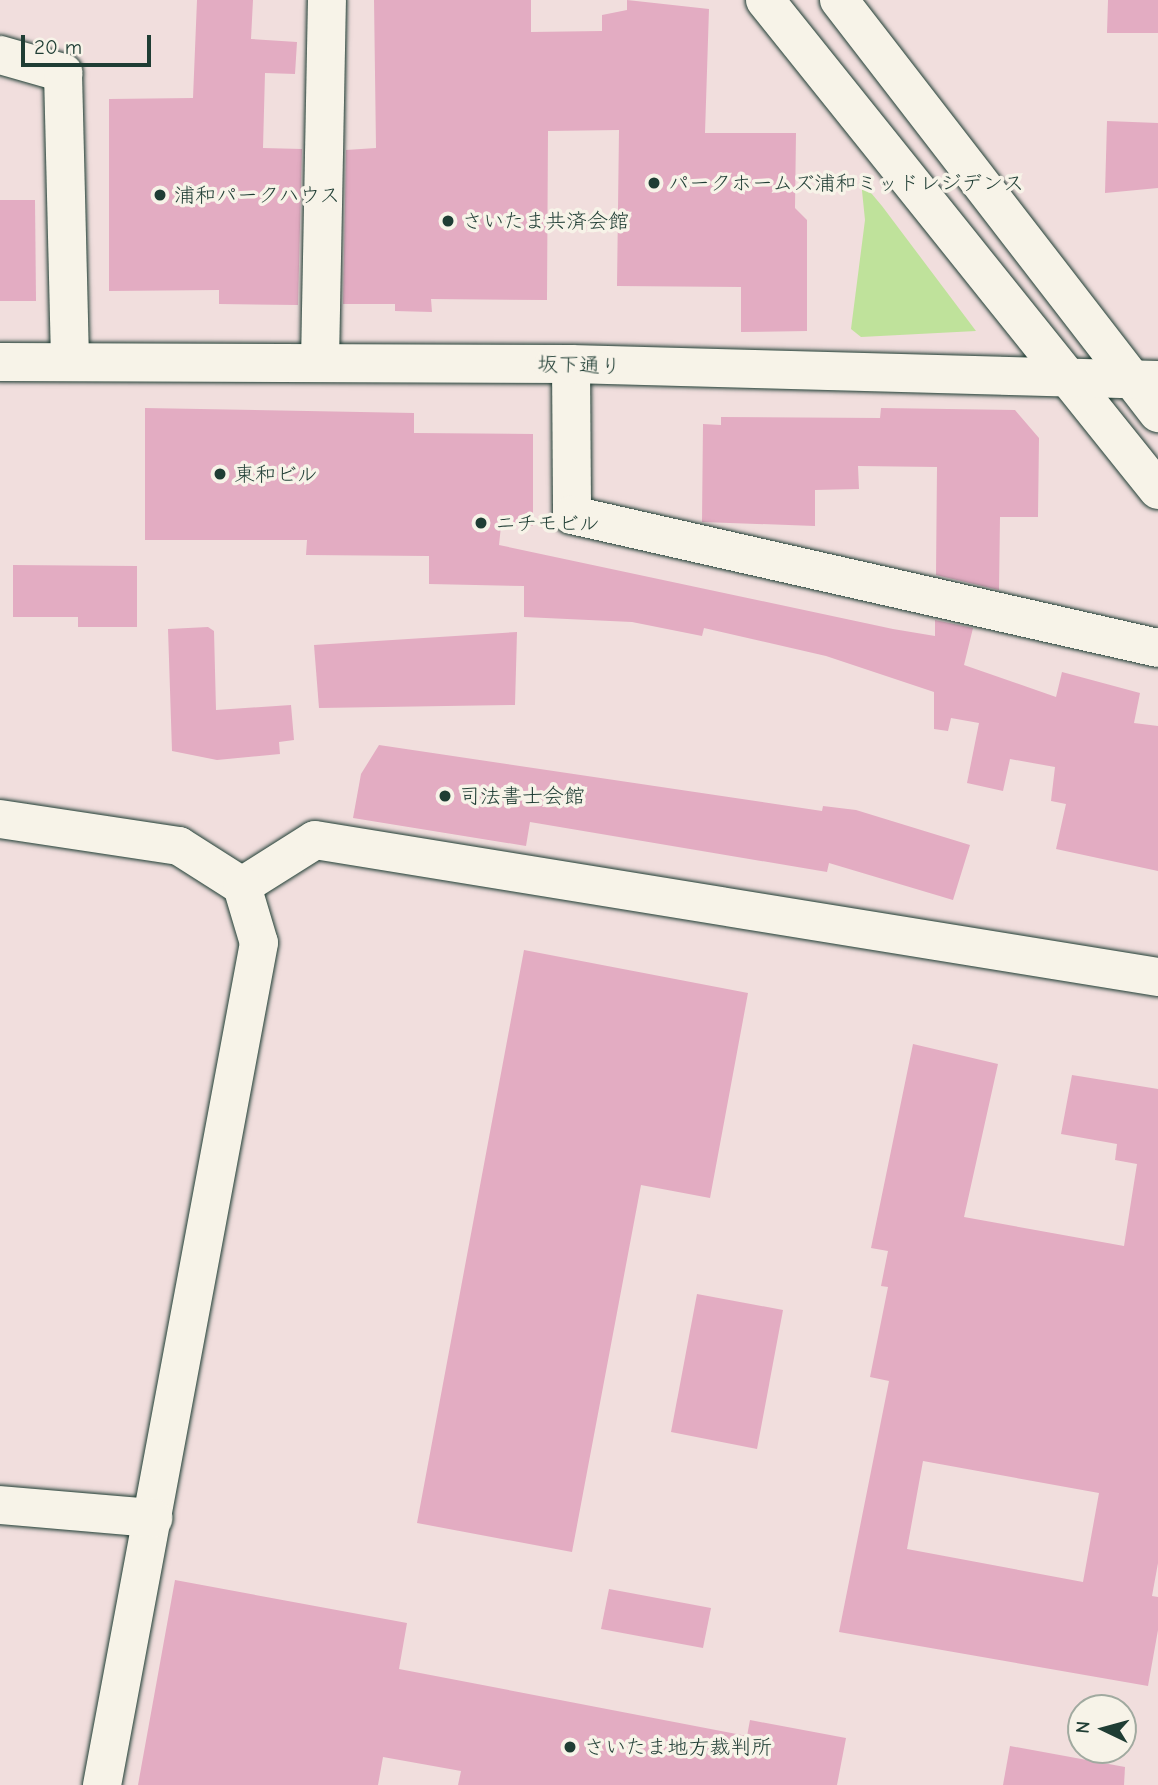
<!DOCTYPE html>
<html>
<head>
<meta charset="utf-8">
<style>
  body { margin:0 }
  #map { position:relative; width:1158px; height:1785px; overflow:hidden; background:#f1dedd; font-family:"Comic Neue","Klee One",sans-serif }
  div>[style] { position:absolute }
  .green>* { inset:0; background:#bfe29b }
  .building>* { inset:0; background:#e3acc2 }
  .roads { filter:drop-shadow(0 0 2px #1f3d34) drop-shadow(0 0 2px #1f3d34) }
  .minor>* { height:38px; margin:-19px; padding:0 19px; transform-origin:19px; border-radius:19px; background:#f7f3e8 }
  .tertiary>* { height:38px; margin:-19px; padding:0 19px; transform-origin:19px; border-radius:19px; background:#f7f3e8 }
  .dots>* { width:19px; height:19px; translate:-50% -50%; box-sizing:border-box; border:4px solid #f7f3e8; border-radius:50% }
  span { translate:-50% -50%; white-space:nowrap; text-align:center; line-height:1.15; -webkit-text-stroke:7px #f7f3e8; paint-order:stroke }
  .poi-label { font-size:21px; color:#1f3d34 }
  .left { translate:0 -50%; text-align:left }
  .street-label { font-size:21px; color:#1f3d34 }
  .north { position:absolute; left:1067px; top:1694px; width:70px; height:70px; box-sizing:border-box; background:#f7f3e8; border:2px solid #a1aaa0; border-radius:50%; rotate:275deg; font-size:19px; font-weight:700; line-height:28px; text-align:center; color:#1f3d34 }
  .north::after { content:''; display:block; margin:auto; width:24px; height:32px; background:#1f3d34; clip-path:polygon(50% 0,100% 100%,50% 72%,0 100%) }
  .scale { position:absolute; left:21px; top:35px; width:130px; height:32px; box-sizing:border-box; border:4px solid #1f3d34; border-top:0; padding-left:9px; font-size:21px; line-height:24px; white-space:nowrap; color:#1f3d34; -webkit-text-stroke:5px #f7f3e8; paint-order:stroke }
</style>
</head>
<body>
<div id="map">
  <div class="green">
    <div style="clip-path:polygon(861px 181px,882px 206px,976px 331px,861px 337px,851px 329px,865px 220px)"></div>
  </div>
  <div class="building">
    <div style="clip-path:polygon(197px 0,253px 0,251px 39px,297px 42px,295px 74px,265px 73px,263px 148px,302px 149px,298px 305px,219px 304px,219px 290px,109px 291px,109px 99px,193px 98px)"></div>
    <div style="clip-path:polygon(374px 0,531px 0,531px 32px,602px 31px,602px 15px,627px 10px,627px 0,709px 9px,705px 133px,796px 133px,795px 208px,807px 220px,807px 331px,741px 332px,741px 287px,617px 286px,619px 130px,548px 131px,547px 300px,431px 299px,432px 312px,395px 311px,395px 304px,343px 304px,346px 150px,376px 148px)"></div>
    <div style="clip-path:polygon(1108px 0,1158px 0,1158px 33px,1107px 33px)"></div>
    <div style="clip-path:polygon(1107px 121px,1158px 123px,1158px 188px,1105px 193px)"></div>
    <div style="clip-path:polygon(0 200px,35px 200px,36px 301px,0 301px)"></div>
    <div style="clip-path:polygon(145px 408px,414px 413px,414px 433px,533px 434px,533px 526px,501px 526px,499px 545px,893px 629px,935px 636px,935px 620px,973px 628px,964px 665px,1056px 697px,1062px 672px,1140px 693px,1134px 723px,1158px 726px,1158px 871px,1056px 849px,1066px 804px,1051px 801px,1055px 767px,1010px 759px,1003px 791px,967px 783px,979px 723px,951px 718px,948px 731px,934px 729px,934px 692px,826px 656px,704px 628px,702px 636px,632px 622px,524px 617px,524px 586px,429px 584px,429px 556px,306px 555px,307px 540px,145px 540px)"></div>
    <div style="clip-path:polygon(881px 408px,1015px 410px,1039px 438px,1038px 517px,1000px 517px,999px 590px,936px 575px,937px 467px,858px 466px,859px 489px,815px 490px,815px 526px,702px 522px,703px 424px,721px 425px,721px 417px,880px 418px)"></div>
    <div style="clip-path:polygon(13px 565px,137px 566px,137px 627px,78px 627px,78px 617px,13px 617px)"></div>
    <div style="clip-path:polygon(208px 627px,214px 631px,216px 710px,291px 705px,294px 740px,279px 742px,280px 754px,217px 760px,172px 751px,168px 629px)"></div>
    <div style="clip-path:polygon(517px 632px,515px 705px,319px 708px,314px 645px)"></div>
    <div style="clip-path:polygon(379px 745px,822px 811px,823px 806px,856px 810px,970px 845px,953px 900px,829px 863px,827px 872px,530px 822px,526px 846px,353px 818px,361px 774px)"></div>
    <div style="clip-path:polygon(524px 950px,748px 993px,710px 1198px,641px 1185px,572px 1552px,417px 1523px)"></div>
    <div style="clip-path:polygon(evenodd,913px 1044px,998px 1064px,964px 1217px,1124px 1246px,1137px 1164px,1115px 1160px,1117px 1144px,1061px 1134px,1072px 1075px,1158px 1089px,1158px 1563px,1152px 1596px,1158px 1597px,1158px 1630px,1148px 1686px,839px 1632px,889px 1381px,870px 1377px,888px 1287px,881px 1286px,888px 1251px,871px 1248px,913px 1044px,923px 1461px,1099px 1493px,1083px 1582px,907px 1549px,923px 1461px)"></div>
    <div style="clip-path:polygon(697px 1294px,783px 1310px,757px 1449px,671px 1432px)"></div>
    <div style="clip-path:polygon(175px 1580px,407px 1623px,399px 1669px,747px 1736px,750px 1720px,846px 1738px,837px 1785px,458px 1785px,461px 1771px,383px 1757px,378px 1785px,138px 1785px)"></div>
    <div style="clip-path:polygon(609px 1589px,711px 1608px,703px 1648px,601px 1629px)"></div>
    <div style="clip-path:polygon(1010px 1746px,1125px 1767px,1124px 1785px,1003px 1785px)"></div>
  </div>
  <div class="roads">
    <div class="minor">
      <div style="left:0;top:55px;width:66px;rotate:15.9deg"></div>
      <div style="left:63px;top:73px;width:289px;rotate:88.6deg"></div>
      <div style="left:320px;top:362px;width:362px;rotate:-88.9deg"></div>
      <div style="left:571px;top:364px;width:151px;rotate:89.6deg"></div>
      <div style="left:572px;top:515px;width:601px;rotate:12.79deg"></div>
      <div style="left:242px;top:886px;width:86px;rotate:-32.2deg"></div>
      <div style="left:315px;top:840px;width:854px;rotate:9.23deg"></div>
    </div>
    <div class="tertiary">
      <div style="left:765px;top:0;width:628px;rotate:51.27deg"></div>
      <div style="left:839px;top:0;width:522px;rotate:52.32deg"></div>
      <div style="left:0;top:362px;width:571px;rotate:0.2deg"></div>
      <div style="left:571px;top:364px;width:587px;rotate:1.56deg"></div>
      <div style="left:0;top:819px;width:181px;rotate:8.6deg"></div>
      <div style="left:179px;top:846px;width:75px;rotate:32.4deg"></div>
      <div style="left:242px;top:886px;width:59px;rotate:73.4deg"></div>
      <div style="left:259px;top:943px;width:857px;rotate:100.56deg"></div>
      <div style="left:0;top:1505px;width:154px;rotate:4.9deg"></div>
    </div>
  </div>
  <div class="dots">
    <div style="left:654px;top:183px;background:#1f3d34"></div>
    <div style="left:160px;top:195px;background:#1f3d34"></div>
    <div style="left:448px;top:221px;background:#1f3d34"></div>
    <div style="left:220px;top:474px;background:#1f3d34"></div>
    <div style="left:481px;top:523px;background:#1f3d34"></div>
    <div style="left:445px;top:796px;background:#1f3d34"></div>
    <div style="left:570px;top:1747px;background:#1f3d34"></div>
  </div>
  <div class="poi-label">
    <span class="left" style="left:668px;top:183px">パークホームズ浦和ミッドレジデンス</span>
    <span class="left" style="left:174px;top:195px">浦和パークハウス</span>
    <span class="left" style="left:462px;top:221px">さいたま共済会館</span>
    <span class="left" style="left:234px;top:474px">東和ビル</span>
    <span class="left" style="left:495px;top:523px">ニチモビル</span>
    <span class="left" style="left:459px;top:796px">司法書士会館</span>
    <span class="left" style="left:584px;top:1747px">さいたま地方裁判所</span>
  </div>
  <div class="street-label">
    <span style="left:579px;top:365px;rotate:2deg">坂下通り</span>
  </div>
  <div class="north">N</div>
  <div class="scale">20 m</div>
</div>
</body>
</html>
